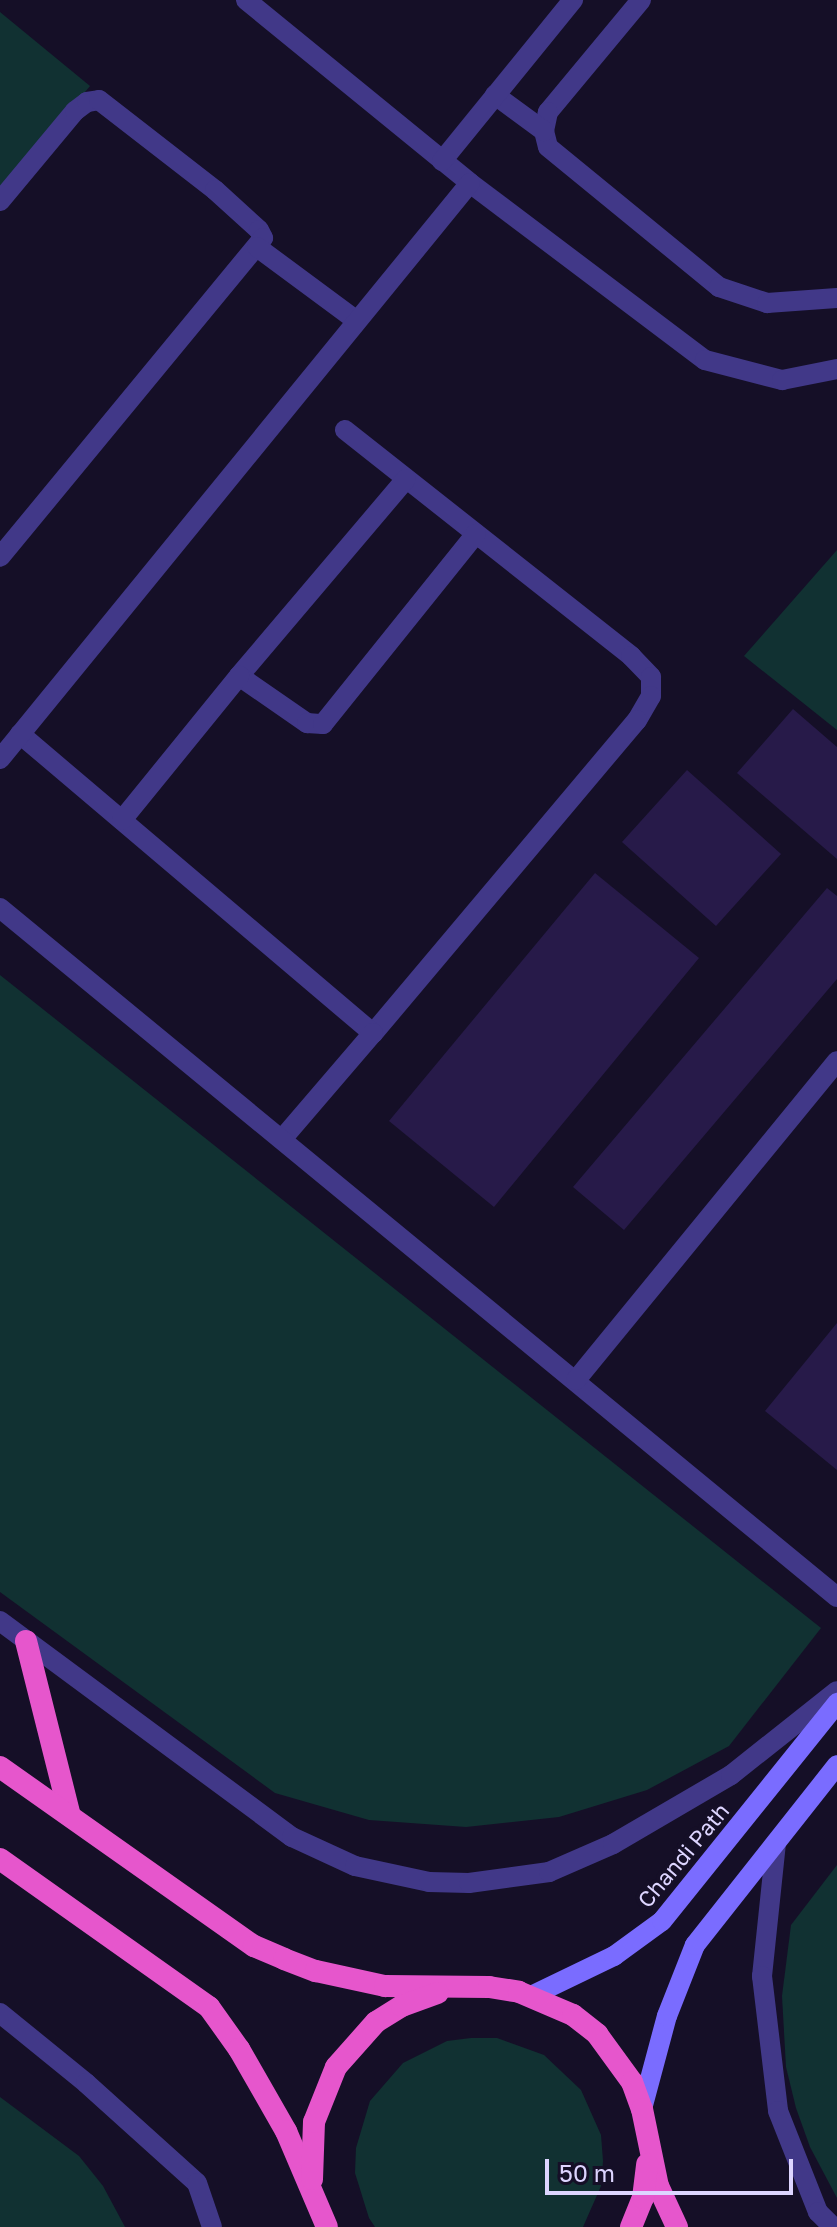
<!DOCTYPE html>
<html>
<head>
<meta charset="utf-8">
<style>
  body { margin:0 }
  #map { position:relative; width:837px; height:2227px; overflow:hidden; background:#150f27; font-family:"Golos Text",sans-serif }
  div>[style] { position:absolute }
  .green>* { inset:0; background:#113132 }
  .building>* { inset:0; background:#271a49 }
  .minor>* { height:20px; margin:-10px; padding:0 10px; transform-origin:10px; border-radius:10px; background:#413888 }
  .tertiary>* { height:20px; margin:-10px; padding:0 10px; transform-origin:10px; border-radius:10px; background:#413888 }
  .secondary>* { height:20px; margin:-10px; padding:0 10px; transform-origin:10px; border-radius:10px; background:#7a6cff }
  .trunk>* { height:22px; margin:-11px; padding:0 11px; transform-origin:11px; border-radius:11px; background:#e656cc }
  span { translate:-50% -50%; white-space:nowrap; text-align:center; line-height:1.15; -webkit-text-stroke:8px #150f27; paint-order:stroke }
  .street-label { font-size:22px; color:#ddd5ff }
  .scale { position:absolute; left:545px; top:2159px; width:248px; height:36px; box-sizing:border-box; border:4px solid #ddd5ff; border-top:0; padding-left:10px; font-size:24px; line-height:28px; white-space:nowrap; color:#ddd5ff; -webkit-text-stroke:6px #150f27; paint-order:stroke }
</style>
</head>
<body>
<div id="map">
  <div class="green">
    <div style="clip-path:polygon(0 12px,90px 86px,0 195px)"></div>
    <div style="clip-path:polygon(837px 550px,837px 730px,744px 656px)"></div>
    <div style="clip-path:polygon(0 975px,821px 1628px,729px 1746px,647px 1790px,559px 1817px,466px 1827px,369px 1820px,275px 1793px,0 1592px)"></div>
    <div style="clip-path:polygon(837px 1865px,837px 2198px,810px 2147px,796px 2108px,786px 2067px,782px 1996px,791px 1925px)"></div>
    <div style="clip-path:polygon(471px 2038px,497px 2038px,544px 2055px,581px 2090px,601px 2135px,603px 2161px,601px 2186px,583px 2227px,375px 2227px,369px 2218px,355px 2173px,356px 2148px,370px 2101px,403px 2063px,447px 2041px)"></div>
    <div style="clip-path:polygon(0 2097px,79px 2156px,103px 2186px,125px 2227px,0 2227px)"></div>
  </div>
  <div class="building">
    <div style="clip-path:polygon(793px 709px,837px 747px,837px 859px,737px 773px)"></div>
    <div style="clip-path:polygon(687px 770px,781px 854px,716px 926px,622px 842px)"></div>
    <div style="clip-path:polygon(595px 873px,699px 958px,494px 1207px,389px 1121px)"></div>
    <div style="clip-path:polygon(827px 888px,837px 896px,837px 979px,624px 1230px,573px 1187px)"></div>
    <div style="clip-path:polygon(837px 1323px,837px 1470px,765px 1411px)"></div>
  </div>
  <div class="minor">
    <div style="left:246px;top:0;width:289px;rotate:39.2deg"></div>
    <div style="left:470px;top:183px;width:294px;rotate:37deg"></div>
    <div style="left:705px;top:360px;width:80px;rotate:14.6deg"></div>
    <div style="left:782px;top:380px;width:56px;rotate:-11.3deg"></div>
    <div style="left:641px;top:0;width:146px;rotate:129.7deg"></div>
    <div style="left:548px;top:112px;width:19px;rotate:102deg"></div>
    <div style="left:544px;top:131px;width:16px;rotate:76deg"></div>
    <div style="left:548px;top:147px;width:221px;rotate:39.3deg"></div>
    <div style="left:719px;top:287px;width:51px;rotate:18.4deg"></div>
    <div style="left:767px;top:303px;width:70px;rotate:-4.1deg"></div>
    <div style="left:495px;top:95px;width:61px;rotate:36.3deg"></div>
    <div style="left:442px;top:161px;width:208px;rotate:-50.9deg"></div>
    <div style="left:0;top:201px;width:117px;rotate:-50.2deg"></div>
    <div style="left:75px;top:111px;width:15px;rotate:-37deg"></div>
    <div style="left:87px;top:102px;width:12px;rotate:-9deg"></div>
    <div style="left:99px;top:100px;width:147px;rotate:37.8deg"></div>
    <div style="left:215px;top:190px;width:59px;rotate:42.3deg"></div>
    <div style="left:259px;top:230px;width:9px;rotate:63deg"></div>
    <div style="left:263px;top:238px;width:413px;rotate:129.5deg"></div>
    <div style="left:257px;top:247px;width:124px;rotate:36.5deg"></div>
    <div style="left:345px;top:430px;width:365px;rotate:38.3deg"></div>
    <div style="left:631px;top:656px;width:29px;rotate:46deg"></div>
    <div style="left:651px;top:677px;width:19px;rotate:90deg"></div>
    <div style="left:651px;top:696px;width:28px;rotate:120deg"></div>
    <div style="left:637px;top:720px;width:409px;rotate:130.1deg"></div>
    <div style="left:406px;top:479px;width:258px;rotate:130.3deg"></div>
    <div style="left:239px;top:676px;width:83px;rotate:34.7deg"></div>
    <div style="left:307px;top:723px;width:16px;rotate:4deg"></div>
    <div style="left:323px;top:724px;width:244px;rotate:-51.2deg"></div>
    <div style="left:20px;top:734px;width:463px;rotate:40.3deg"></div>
    <div style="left:373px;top:1033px;width:140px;rotate:130.6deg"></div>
    <div style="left:0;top:759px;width:743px;rotate:-50.79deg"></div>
    <div style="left:122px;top:820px;width:186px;rotate:-50.9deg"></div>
    <div style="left:0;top:908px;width:1084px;rotate:39.46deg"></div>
    <div style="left:576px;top:1380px;width:412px;rotate:-50.7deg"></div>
  </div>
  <div class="tertiary">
    <div style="left:0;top:1621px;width:363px;rotate:36.5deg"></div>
    <div style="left:292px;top:1837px;width:69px;rotate:24.7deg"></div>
    <div style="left:355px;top:1866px;width:76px;rotate:12.2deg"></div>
    <div style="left:429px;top:1882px;width:40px;rotate:1.4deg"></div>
    <div style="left:469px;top:1883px;width:81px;rotate:-7.8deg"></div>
    <div style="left:549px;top:1872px;width:70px;rotate:-23.6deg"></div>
    <div style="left:613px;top:1844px;width:137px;rotate:-30.3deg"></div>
    <div style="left:731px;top:1775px;width:135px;rotate:-38.4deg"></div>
    <div style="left:776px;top:1843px;width:134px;rotate:96deg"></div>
    <div style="left:762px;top:1976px;width:136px;rotate:83.2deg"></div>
    <div style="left:778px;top:2111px;width:109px;rotate:68.4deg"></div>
    <div style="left:818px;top:2212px;width:21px;rotate:45deg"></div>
    <div style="left:0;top:2013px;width:111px;rotate:39.1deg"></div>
    <div style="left:86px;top:2083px;width:149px;rotate:42deg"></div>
    <div style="left:197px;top:2183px;width:46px;rotate:71.2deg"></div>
  </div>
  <div class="secondary">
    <div style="left:531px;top:1996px;width:92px;rotate:-25.7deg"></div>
    <div style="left:614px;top:1956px;width:59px;rotate:-36.1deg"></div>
    <div style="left:662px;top:1921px;width:280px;rotate:-51.2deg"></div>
    <div style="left:642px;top:2109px;width:96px;rotate:-75deg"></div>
    <div style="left:667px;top:2016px;width:76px;rotate:-68.5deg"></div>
    <div style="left:695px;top:1945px;width:229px;rotate:-51.7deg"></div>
  </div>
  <div class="trunk">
    <div style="left:26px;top:1641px;width:180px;rotate:75.9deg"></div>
    <div style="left:0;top:1767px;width:311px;rotate:35.2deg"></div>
    <div style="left:254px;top:1946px;width:33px;rotate:23deg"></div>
    <div style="left:284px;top:1959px;width:34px;rotate:21deg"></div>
    <div style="left:316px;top:1971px;width:71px;rotate:12.3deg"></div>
    <div style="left:385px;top:1986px;width:104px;rotate:0.6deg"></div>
    <div style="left:489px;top:1987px;width:30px;rotate:9deg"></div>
    <div style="left:519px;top:1992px;width:59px;rotate:23.1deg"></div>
    <div style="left:573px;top:2015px;width:31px;rotate:38deg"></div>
    <div style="left:597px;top:2034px;width:59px;rotate:53.9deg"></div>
    <div style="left:632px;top:2082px;width:29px;rotate:70deg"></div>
    <div style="left:642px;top:2109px;width:79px;rotate:78.3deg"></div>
    <div style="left:658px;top:2186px;width:45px;rotate:65.1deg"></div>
    <div style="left:0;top:1859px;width:256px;rotate:35.3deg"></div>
    <div style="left:209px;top:2007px;width:52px;rotate:54.5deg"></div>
    <div style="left:239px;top:2049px;width:95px;rotate:60.2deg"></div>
    <div style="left:286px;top:2131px;width:104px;rotate:66.9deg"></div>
    <div style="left:312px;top:2179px;width:57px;rotate:-88deg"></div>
    <div style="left:314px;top:2122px;width:59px;rotate:-68.2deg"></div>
    <div style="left:336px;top:2067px;width:60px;rotate:-48.4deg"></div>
    <div style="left:376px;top:2022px;width:31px;rotate:-32deg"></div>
    <div style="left:402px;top:2006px;width:38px;rotate:-20deg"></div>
    <div style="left:631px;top:2227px;width:31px;rotate:-68deg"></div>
    <div style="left:643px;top:2198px;width:34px;rotate:-83deg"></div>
  </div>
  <div class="street-label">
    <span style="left:683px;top:1855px;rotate:-50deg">Chandi Path</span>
  </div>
  <div class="scale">50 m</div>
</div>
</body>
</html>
